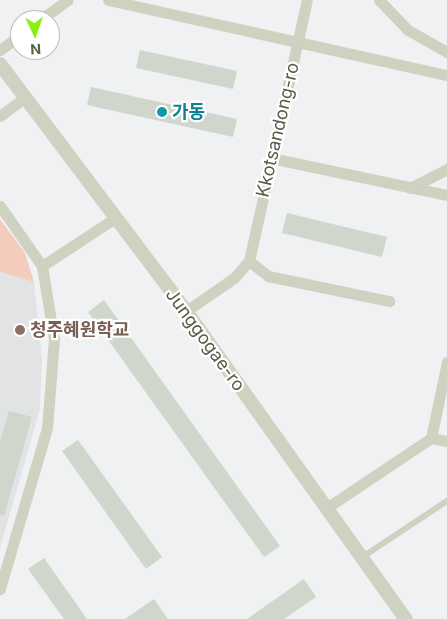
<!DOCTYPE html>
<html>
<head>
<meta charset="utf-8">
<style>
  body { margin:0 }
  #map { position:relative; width:447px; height:619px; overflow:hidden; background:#f0f1f3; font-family:Inter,"Noto Sans KR",sans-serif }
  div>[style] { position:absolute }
  .education>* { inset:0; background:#e1e3e4 }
  .green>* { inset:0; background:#f3ccbd }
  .building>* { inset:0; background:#d0d6cc }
  .service>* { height:5.5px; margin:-2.75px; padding:0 2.75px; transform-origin:2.75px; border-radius:2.75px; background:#cdd3c0 }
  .minor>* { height:11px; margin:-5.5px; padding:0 5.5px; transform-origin:5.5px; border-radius:5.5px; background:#cdd3c0 }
  .tertiary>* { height:14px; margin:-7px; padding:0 7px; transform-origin:7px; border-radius:7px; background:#cdd3c0 }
  .dots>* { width:14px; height:14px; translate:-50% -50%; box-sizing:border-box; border:2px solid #fff; border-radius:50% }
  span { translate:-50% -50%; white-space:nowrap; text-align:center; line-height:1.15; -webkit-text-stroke:4.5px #fff; paint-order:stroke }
  .culture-label { font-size:18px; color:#0d838f; font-weight:700 }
  .left { translate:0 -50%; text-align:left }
  .street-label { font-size:18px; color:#566047 }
  .education-label { font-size:18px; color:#785e54; font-weight:700 }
  .north { position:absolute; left:10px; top:10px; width:50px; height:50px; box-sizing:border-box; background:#fff; border:1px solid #bbbfb5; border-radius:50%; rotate:177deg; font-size:14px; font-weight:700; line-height:20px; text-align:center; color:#566047 }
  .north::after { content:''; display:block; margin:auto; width:18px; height:22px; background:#88f10d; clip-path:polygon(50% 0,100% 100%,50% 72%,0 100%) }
</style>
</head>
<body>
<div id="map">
  <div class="education">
    <div style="clip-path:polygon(0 272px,34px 282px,42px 359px,40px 409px,0 548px)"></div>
  </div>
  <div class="green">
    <div style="clip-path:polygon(0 219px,25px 253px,34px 282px,0 272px)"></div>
  </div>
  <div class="building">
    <div style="clip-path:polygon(140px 50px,237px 71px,233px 89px,136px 68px)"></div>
    <div style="clip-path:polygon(91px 87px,237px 119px,233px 137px,87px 105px)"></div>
    <div style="clip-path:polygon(287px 213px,387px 237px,382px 257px,282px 233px)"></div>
    <div style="clip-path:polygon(104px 300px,280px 546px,264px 557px,88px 312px)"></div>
    <div style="clip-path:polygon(9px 411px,32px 417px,4px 516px,0 515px,0 441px)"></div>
    <div style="clip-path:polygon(78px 440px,162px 557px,146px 569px,62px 451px)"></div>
    <div style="clip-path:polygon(44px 558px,87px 619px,64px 619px,28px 569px)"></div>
    <div style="clip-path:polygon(304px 579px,316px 597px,284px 619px,247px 619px)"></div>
    <div style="clip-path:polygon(154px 599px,168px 619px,125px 619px)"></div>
  </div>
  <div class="service">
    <div style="left:361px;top:558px;width:103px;rotate:-33.5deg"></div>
  </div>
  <div class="minor">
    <div style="left:108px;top:0;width:347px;rotate:12.5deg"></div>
    <div style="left:379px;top:0;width:42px;rotate:46deg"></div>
    <div style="left:408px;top:30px;width:45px;rotate:29.4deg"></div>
    <div style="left:40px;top:20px;width:34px;rotate:-36deg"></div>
    <div style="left:0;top:50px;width:25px;rotate:-37deg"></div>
    <div style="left:0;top:116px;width:31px;rotate:-37deg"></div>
    <div style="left:271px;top:158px;width:180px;rotate:11.9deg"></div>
    <div style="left:410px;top:188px;width:42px;rotate:-27.2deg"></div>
    <div style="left:0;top:206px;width:73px;rotate:55deg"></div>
    <div style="left:42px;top:266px;width:74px;rotate:80.7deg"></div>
    <div style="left:54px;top:339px;width:89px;rotate:94.5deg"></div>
    <div style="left:47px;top:428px;width:168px;rotate:106.3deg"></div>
    <div style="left:249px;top:261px;width:24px;rotate:38deg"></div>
    <div style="left:268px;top:276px;width:124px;rotate:11.7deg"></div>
    <div style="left:42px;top:266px;width:87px;rotate:-33.3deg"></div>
    <div style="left:186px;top:311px;width:58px;rotate:-34.5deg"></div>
    <div style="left:234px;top:278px;width:23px;rotate:-49deg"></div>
    <div style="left:249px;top:261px;width:267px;rotate:-77.5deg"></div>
    <div style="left:431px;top:438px;width:78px;rotate:-78.1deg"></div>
    <div style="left:325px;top:509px;width:128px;rotate:-33.8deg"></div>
    <div style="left:431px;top:438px;width:16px;rotate:11deg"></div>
  </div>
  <div class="tertiary">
    <div style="left:0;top:64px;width:309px;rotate:53deg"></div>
    <div style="left:186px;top:311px;width:379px;rotate:54.5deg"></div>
  </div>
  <div class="dots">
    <div style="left:162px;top:112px;background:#0f9aa8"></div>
    <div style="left:20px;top:330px;background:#8d6e63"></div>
  </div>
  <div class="culture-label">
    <span class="left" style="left:172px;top:112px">가동</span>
  </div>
  <div class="street-label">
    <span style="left:278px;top:130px;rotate:-77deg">Kkotsandong-ro</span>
    <span style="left:205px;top:340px;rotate:54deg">Junggogae-ro</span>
  </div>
  <div class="education-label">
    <span class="left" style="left:30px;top:330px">청주혜원학교</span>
  </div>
  <div class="north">N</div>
</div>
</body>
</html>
